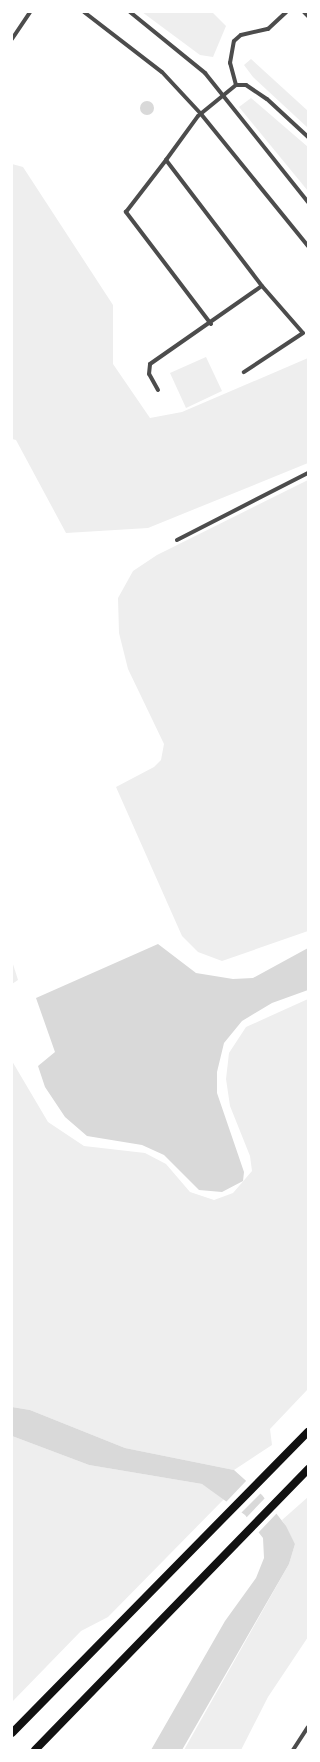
<!DOCTYPE html>
<html>
<head>
<meta charset="utf-8">
<style>
  body { margin:0 }
  #map { position:relative; width:320px; height:1762px; overflow:hidden; background:#fff; font-family:"Varela Round",sans-serif }
  div>[style] { position:absolute }
  .green>* { inset:0; background:#eee }
  .water>* { inset:0; background:#d9d9d9 }
  .round { border-radius:50% }
  .pier>* { inset:0; background:#fff }
  .minor>* { height:4px; margin:-2px; padding:0 2px; transform-origin:2px; border-radius:2px; background:#4c4c4c }
  .motorway>* { height:8px; margin:-4px; padding:0 4px; transform-origin:4px; border-radius:4px; background:#111 }
  span { translate:-50% -50%; white-space:nowrap; text-align:center; line-height:1.15; -webkit-text-stroke:3.5px #fff; paint-order:stroke }
  .frame { position:absolute; inset:0; border:13px solid #fff; pointer-events:none }
</style>
</head>
<body>
<div id="map">
  <div class="green">
    <div style="clip-path:polygon(142px 12px,212px 12px,226px 26px,213px 57px,200px 55px)"></div>
    <div style="clip-path:polygon(251px 59px,308px 111px,308px 128px,253px 77px,244px 65px)"></div>
    <div style="clip-path:polygon(251px 98px,308px 147px,308px 191px,239px 107px)"></div>
    <div style="clip-path:polygon(12px 164px,23px 167px,113px 305px,113px 364px,150px 418px,182px 412px,308px 358px,308px 463px,148px 528px,66px 533px,16px 440px,12px 439px)"></div>
    <div style="clip-path:polygon(206px 357px,222px 391px,186px 408px,170px 373px)"></div>
    <div style="clip-path:polygon(308px 480px,308px 931px,222px 961px,198px 952px,182px 936px,116px 787px,154px 767px,161px 760px,164px 744px,128px 669px,119px 633px,118px 598px,133px 571px,157px 555px)"></div>
    <div style="clip-path:polygon(12px 961px,18px 980px,12px 984px)"></div>
    <div style="clip-path:polygon(308px 999px,308px 1389px,270px 1429px,272px 1445px,234px 1470px,125px 1448px,30px 1410px,12px 1407px,12px 1061px,48px 1122px,84px 1146px,145px 1153px,166px 1164px,190px 1192px,214px 1200px,233px 1193px,252px 1171px,250px 1156px,230px 1106px,226px 1079px,229px 1053px,246px 1027px)"></div>
    <div style="clip-path:polygon(12px 1436px,89px 1465px,202px 1484px,225px 1498px,108px 1617px,81px 1631px,12px 1702px)"></div>
    <div style="clip-path:polygon(308px 1497px,308px 1637px,268px 1697px,241px 1750px,184px 1750px,289px 1564px,295px 1544px,282px 1520px)"></div>
  </div>
  <div class="water">
    <div class="round" style="left:140px;top:101px;width:14px;height:14px"></div>
    <div style="clip-path:polygon(158px 944px,196px 973px,233px 979px,253px 978px,308px 948px,308px 990px,272px 1003px,242px 1021px,224px 1043px,217px 1072px,217px 1093px,244px 1172px,243px 1181px,222px 1192px,199px 1190px,164px 1155px,142px 1145px,87px 1136px,65px 1117px,45px 1087px,38px 1066px,55px 1052px,36px 998px)"></div>
    <div style="clip-path:polygon(12px 1407px,30px 1410px,125px 1448px,234px 1470px,262px 1495px,286px 1526px,295px 1544px,289px 1564px,182px 1750px,151px 1750px,225px 1621px,256px 1578px,264px 1558px,263px 1538px,245px 1515px,202px 1484px,89px 1465px,12px 1436px)"></div>
  </div>
  <div class="pier">
    <div style="clip-path:polygon(247px 1480px,262px 1492px,240px 1514px,226px 1502px)"></div>
    <div style="clip-path:polygon(266px 1497px,278px 1512px,257px 1534px,245px 1519px)"></div>
  </div>
  <div class="minor">
    <div style="left:84px;top:12px;width:98px;rotate:37.6deg"></div>
    <div style="left:162px;top:72px;width:57px;rotate:47.1deg"></div>
    <div style="left:201px;top:114px;width:170px;rotate:51deg"></div>
    <div style="left:130px;top:12px;width:97px;rotate:39.1deg"></div>
    <div style="left:205px;top:73px;width:165px;rotate:51.4deg"></div>
    <div style="left:304px;top:12px;width:6px;rotate:45deg"></div>
    <div style="left:12px;top:39px;width:32px;rotate:-56deg"></div>
    <div style="left:236px;top:85px;width:23px;rotate:-105deg"></div>
    <div style="left:230px;top:63px;width:22px;rotate:-80deg"></div>
    <div style="left:234px;top:41px;width:9px;rotate:-41deg"></div>
    <div style="left:241px;top:35px;width:28px;rotate:-13deg"></div>
    <div style="left:268px;top:29px;width:25px;rotate:-43deg"></div>
    <div style="left:166px;top:160px;width:54px;rotate:-54deg"></div>
    <div style="left:198px;top:116px;width:49px;rotate:-39.2deg"></div>
    <div style="left:236px;top:85px;width:10px"></div>
    <div style="left:246px;top:85px;width:25px;rotate:34deg"></div>
    <div style="left:267px;top:99px;width:56px;rotate:42.8deg"></div>
    <div style="left:211px;top:324px;width:141px;rotate:-127.2deg"></div>
    <div style="left:126px;top:212px;width:66px;rotate:-52.4deg"></div>
    <div style="left:166px;top:160px;width:158px;rotate:52.7deg"></div>
    <div style="left:262px;top:286px;width:62px;rotate:48.9deg"></div>
    <div style="left:303px;top:333px;width:71px;rotate:146.5deg"></div>
    <div style="left:158px;top:390px;width:18px;rotate:-119deg"></div>
    <div style="left:149px;top:374px;width:10px;rotate:-84deg"></div>
    <div style="left:150px;top:364px;width:136px;rotate:-34.9deg"></div>
    <div style="left:177px;top:540px;width:147px;rotate:-27.1deg"></div>
    <div style="left:293px;top:1750px;width:27px;rotate:-57deg"></div>
  </div>
  <div class="motorway">
    <div style="left:12px;top:1733px;width:422px;rotate:-45.5deg"></div>
    <div style="left:35px;top:1750px;width:392px;rotate:-45.8deg"></div>
  </div>
  <div class="frame"></div>
</div>
</body>
</html>
